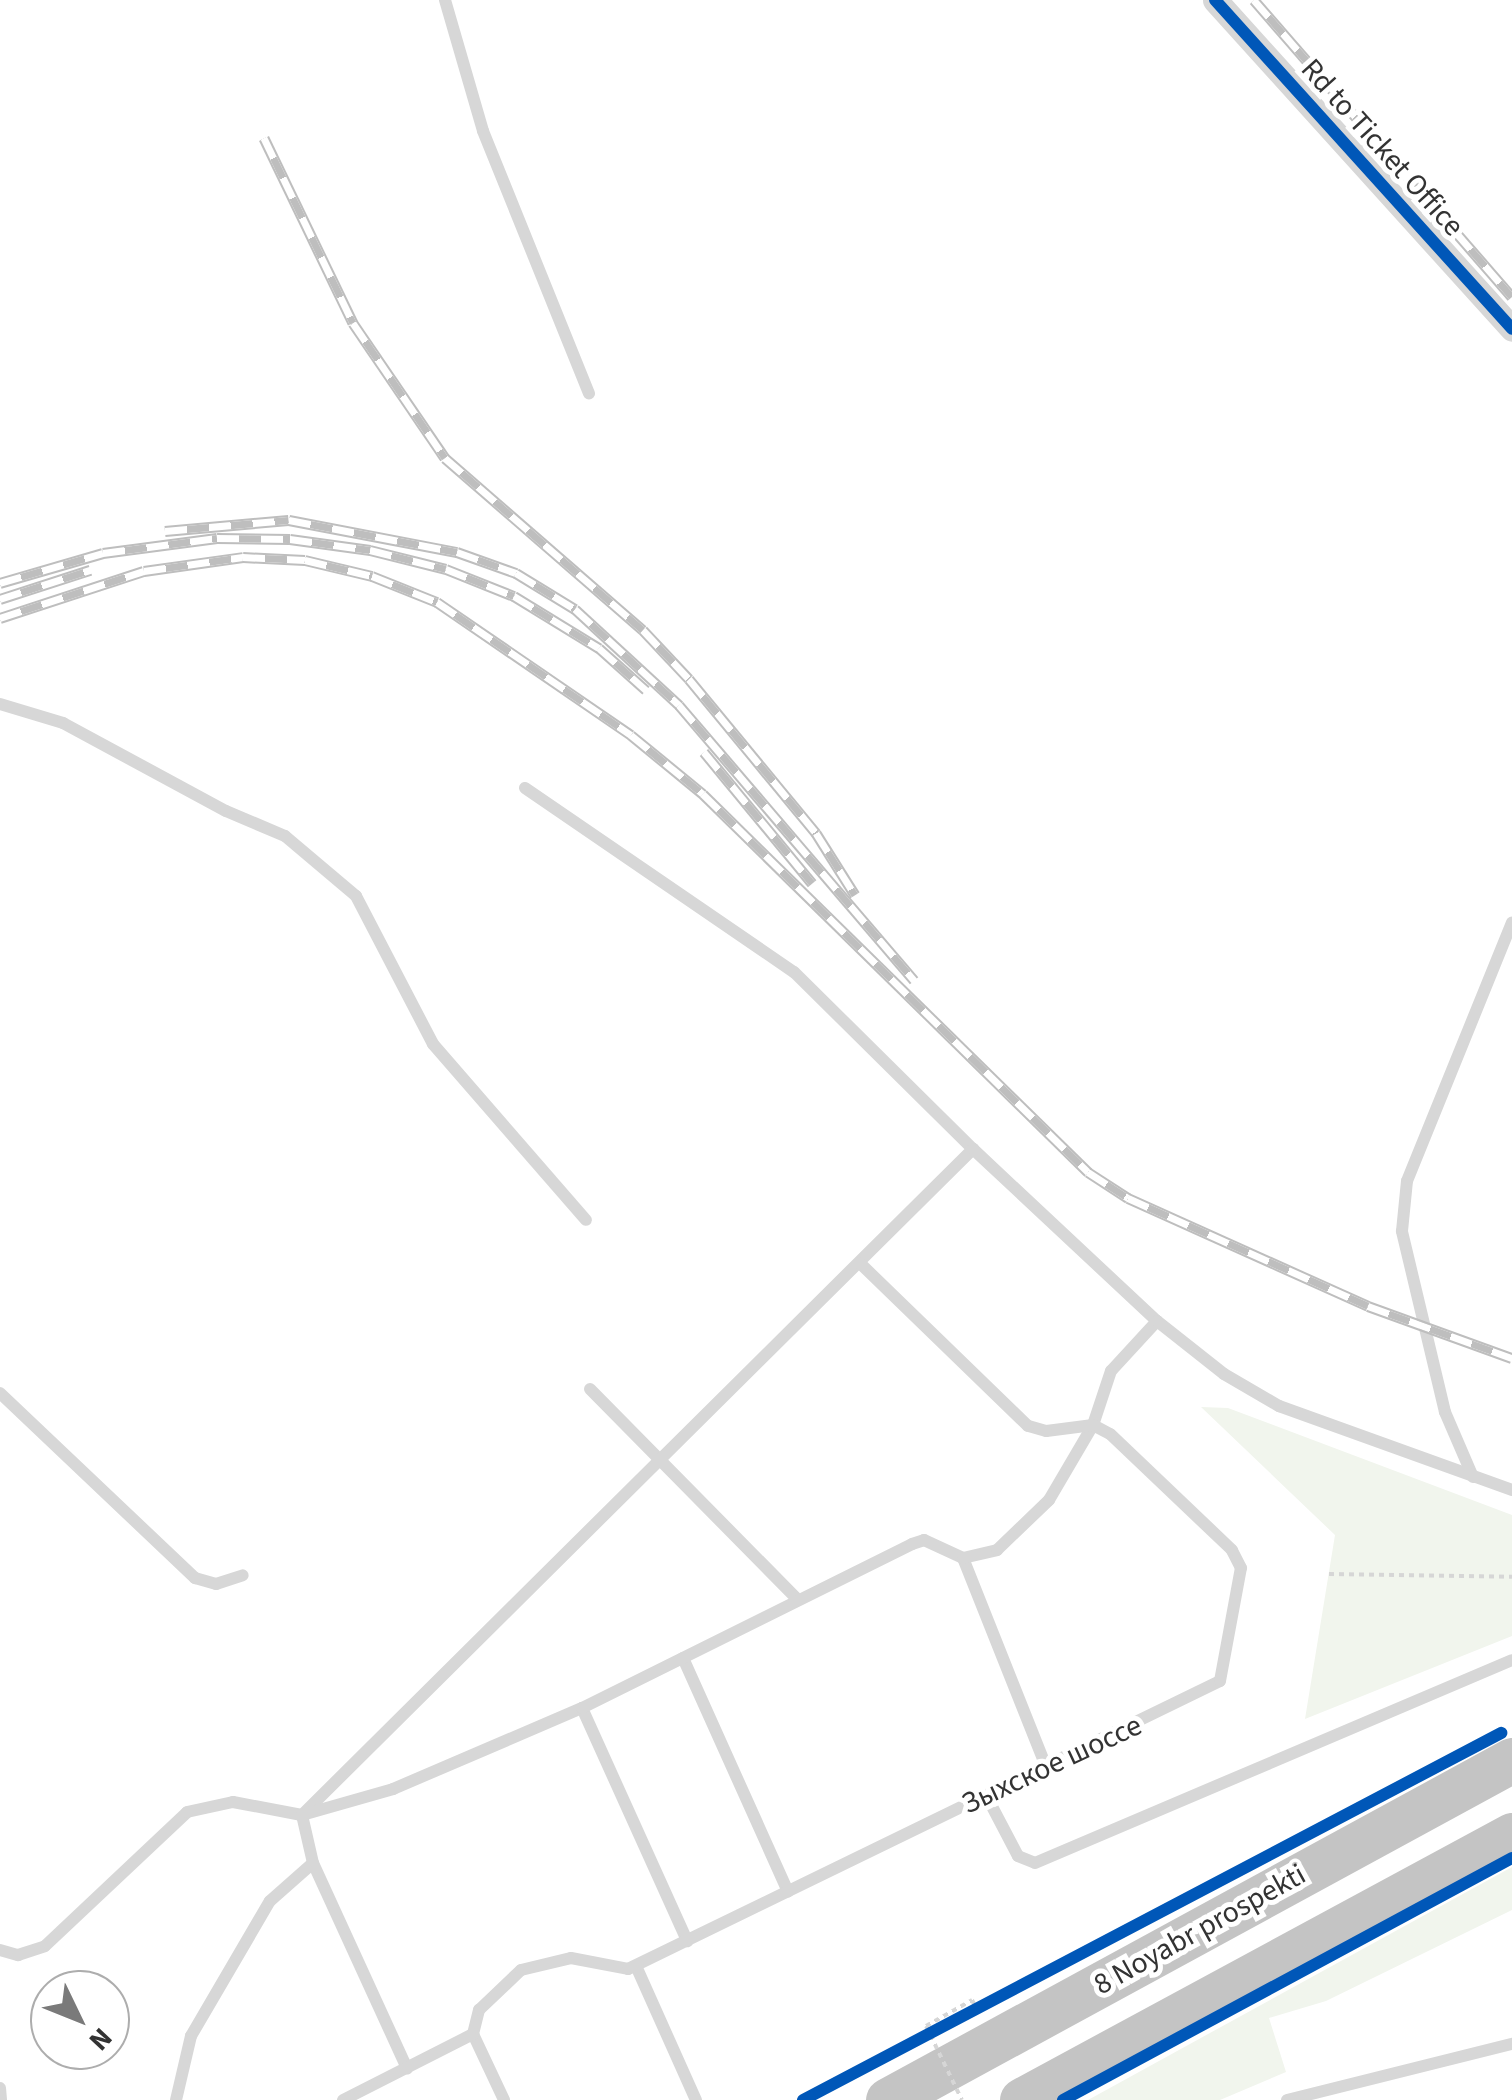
<!DOCTYPE html>
<html>
<head>
<meta charset="utf-8">
<style>
  body { margin:0 }
  #map { position:relative; width:1512px; height:2100px; overflow:hidden; background:#fff; font-family:"Source Sans 3",sans-serif }
  div>[style] { position:absolute }
  .green>* { inset:0; background:#f1f5ed }
  .path>* { height:4px; margin-top:-2px; transform-origin:0; background:repeating-linear-gradient(90deg,#d6d6d6 0 5px,transparent 0 10px) }
  .lane>* { height:12px; margin:-6px; padding:0 6px; transform-origin:6px; border-radius:6px; background:#d7d7d7 }
  .street>* { height:25px; margin:-12.5px; padding:0 12.5px; transform-origin:12.5px; border-radius:12.5px; background:#d7d7d7 }
  .highway>* { height:45px; margin:-22.5px; padding:0 22.5px; transform-origin:22.5px; border-radius:22.5px; background:#c4c4c4 }
  .rail>* { height:11px; margin-top:-5.5px; transform-origin:0; background:repeating-linear-gradient(90deg,#fff 0 22px,#bebebe 0 44px); box-sizing:border-box; border-block:2px solid #bebebe }
  .path-bridge>* { height:4px; margin-top:-2px; transform-origin:0; background:repeating-linear-gradient(90deg,#d6d6d6 0 5px,transparent 0 10px) }
  .cycleway>* { height:12px; margin:-6px; padding:0 6px; transform-origin:6px; border-radius:6px; background:#0057b8 }
  span { translate:-50% -50%; white-space:nowrap; text-align:center; line-height:1.15; -webkit-text-stroke:10px #fff; paint-order:stroke }
  .street-label { font-size:30px; color:#333 }
  .north { position:absolute; left:30px; top:1970px; width:100px; height:100px; box-sizing:border-box; background:#fff; border:2px solid #adadad; border-radius:50%; rotate:133deg; font-size:28px; font-weight:700; line-height:40px; text-align:center; color:#333 }
  .north::after { content:''; display:block; margin:auto; width:35px; height:45px; background:#7a7a7a; clip-path:polygon(50% 0,100% 100%,50% 72%,0 100%) }
</style>
</head>
<body>
<div id="map">
  <div class="green">
    <div style="clip-path:polygon(1201px 1407px,1228px 1408px,1512px 1515px,1512px 1636px,1305px 1719px,1335px 1535px)"></div>
    <div style="clip-path:polygon(1512px 1867px,1512px 1910px,1326px 2001px,1269px 2018px,1286px 2072px,1220px 2100px,1088px 2100px)"></div>
  </div>
  <div class="path">
    <div style="left:1329px;top:1574px;width:183px;rotate:0.9deg"></div>
    <div style="left:926px;top:2026px;width:53px;rotate:-29.5deg"></div>
    <div style="left:972px;top:2000px;width:7px;rotate:63deg"></div>
  </div>
  <div class="lane">
    <div style="left:445px;top:0;width:136px;rotate:73.8deg"></div>
    <div style="left:483px;top:131px;width:283px;rotate:68deg"></div>
    <div style="left:0;top:704px;width:66px;rotate:16.8deg"></div>
    <div style="left:63px;top:723px;width:185px;rotate:28.4deg"></div>
    <div style="left:226px;top:811px;width:64px;rotate:23deg"></div>
    <div style="left:285px;top:836px;width:93px;rotate:40.2deg"></div>
    <div style="left:356px;top:896px;width:167px;rotate:62.5deg"></div>
    <div style="left:433px;top:1044px;width:233px;rotate:49deg"></div>
    <div style="left:525px;top:788px;width:326px;rotate:34.4deg"></div>
    <div style="left:794px;top:972px;width:252px;rotate:44.7deg"></div>
    <div style="left:590px;top:1389px;width:296px;rotate:45.4deg"></div>
    <div style="left:0;top:1393px;width:269px;rotate:43.5deg"></div>
    <div style="left:195px;top:1578px;width:22px;rotate:16deg"></div>
    <div style="left:216px;top:1584px;width:28px;rotate:-18deg"></div>
    <div style="left:1473px;top:1477px;width:71px;rotate:-113.3deg"></div>
    <div style="left:1445px;top:1412px;width:186px;rotate:-103.4deg"></div>
    <div style="left:1402px;top:1231px;width:50px;rotate:-84.3deg"></div>
    <div style="left:1407px;top:1181px;width:279px;rotate:-67.9deg"></div>
    <div style="left:963px;top:1558px;width:225px;rotate:68.3deg"></div>
    <div style="left:683px;top:1658px;width:256px;rotate:65.8deg"></div>
    <div style="left:582px;top:1708px;width:256px;rotate:65.7deg"></div>
    <div style="left:986px;top:1795px;width:69px;rotate:62.3deg"></div>
    <div style="left:1018px;top:1856px;width:18px;rotate:22deg"></div>
    <div style="left:1035px;top:1863px;width:518px;rotate:-23.05deg"></div>
    <div style="left:304px;top:1813px;width:943px;rotate:-44.79deg"></div>
    <div style="left:973px;top:1149px;width:252px;rotate:43.1deg"></div>
    <div style="left:302px;top:1815px;width:49px;rotate:77.1deg"></div>
    <div style="left:313px;top:1863px;width:226px;rotate:65.4deg"></div>
    <div style="left:0;top:1950px;width:19px;rotate:16deg"></div>
    <div style="left:18px;top:1955px;width:28px;rotate:-18deg"></div>
    <div style="left:45px;top:1946px;width:195px;rotate:-43.3deg"></div>
    <div style="left:187px;top:1812px;width:47px;rotate:-12.3deg"></div>
    <div style="left:233px;top:1802px;width:70px;rotate:10.7deg"></div>
    <div style="left:302px;top:1815px;width:95px;rotate:-15.9deg"></div>
    <div style="left:393px;top:1789px;width:206px;rotate:-23.2deg"></div>
    <div style="left:582px;top:1708px;width:369px;rotate:-26.4deg"></div>
    <div style="left:912px;top:1544px;width:13px;rotate:-18deg"></div>
    <div style="left:924px;top:1540px;width:43px;rotate:24.8deg"></div>
    <div style="left:963px;top:1558px;width:35px;rotate:-13deg"></div>
    <div style="left:997px;top:1550px;width:72px;rotate:-43.9deg"></div>
    <div style="left:1049px;top:1500px;width:87px;rotate:-59.6deg"></div>
    <div style="left:1093px;top:1425px;width:57px;rotate:-71.6deg"></div>
    <div style="left:1111px;top:1371px;width:68px;rotate:-47.4deg"></div>
    <div style="left:1157px;top:1321px;width:85px;rotate:38.3deg"></div>
    <div style="left:1224px;top:1374px;width:64px;rotate:30.2deg"></div>
    <div style="left:1279px;top:1406px;width:248px;rotate:19.8deg"></div>
    <div style="left:636px;top:1966px;width:147px;rotate:65.9deg"></div>
    <div style="left:473px;top:2034px;width:73px;rotate:64.8deg"></div>
    <div style="left:0;top:2088px;width:12px;rotate:85deg"></div>
    <div style="left:176px;top:2100px;width:66px;rotate:-76.8deg"></div>
    <div style="left:191px;top:2036px;width:156px;rotate:-59.7deg"></div>
    <div style="left:270px;top:1901px;width:57px;rotate:-41.5deg"></div>
    <div style="left:343px;top:2100px;width:146px;rotate:-26.9deg"></div>
    <div style="left:473px;top:2034px;width:25px;rotate:-76deg"></div>
    <div style="left:479px;top:2010px;width:58px;rotate:-43.6deg"></div>
    <div style="left:521px;top:1970px;width:51px;rotate:-13.5deg"></div>
    <div style="left:571px;top:1958px;width:58px;rotate:10.9deg"></div>
    <div style="left:628px;top:1969px;width:658px;rotate:-25.94deg"></div>
    <div style="left:1220px;top:1681px;width:115px;rotate:-79.5deg"></div>
    <div style="left:1241px;top:1568px;width:20px;rotate:-117deg"></div>
    <div style="left:1232px;top:1550px;width:168px;rotate:-136.4deg"></div>
    <div style="left:1110px;top:1434px;width:19px;rotate:-152deg"></div>
    <div style="left:1093px;top:1425px;width:47px;rotate:172.7deg"></div>
    <div style="left:1046px;top:1431px;width:19px;rotate:-164deg"></div>
    <div style="left:1028px;top:1426px;width:234px;rotate:-135.9deg"></div>
    <div style="left:1287px;top:2100px;width:232px;rotate:-14deg"></div>
  </div>
  <div class="street">
    <div style="left:1215px;top:0;width:443px;rotate:47.9deg"></div>
  </div>
  <div class="highway">
    <div style="left:888px;top:2100px;width:711px;rotate:-28.58deg"></div>
    <div style="left:1022px;top:2100px;width:557px;rotate:-28.41deg"></div>
  </div>
  <div class="rail">
    <div style="left:1254px;top:0;width:393px;rotate:49deg"></div>
    <div style="left:264px;top:138px;width:205px;rotate:64.3deg"></div>
    <div style="left:353px;top:323px;width:163px;rotate:55.7deg"></div>
    <div style="left:445px;top:458px;width:262px;rotate:41deg"></div>
    <div style="left:643px;top:630px;width:67px;rotate:46.8deg"></div>
    <div style="left:689px;top:679px;width:200px;rotate:50.5deg"></div>
    <div style="left:816px;top:833px;width:73px;rotate:57.8deg"></div>
    <div style="left:165px;top:531px;width:124px;rotate:-5.1deg"></div>
    <div style="left:289px;top:520px;width:171px;rotate:10.8deg"></div>
    <div style="left:457px;top:552px;width:63px;rotate:19.6deg"></div>
    <div style="left:516px;top:573px;width:69px;rotate:31.4deg"></div>
    <div style="left:575px;top:609px;width:142px;rotate:42.7deg"></div>
    <div style="left:679px;top:705px;width:362px;rotate:49.5deg"></div>
    <div style="left:0;top:583px;width:107px;rotate:-16.2deg"></div>
    <div style="left:103px;top:553px;width:115px;rotate:-7.5deg"></div>
    <div style="left:217px;top:538px;width:73px;rotate:0.8deg"></div>
    <div style="left:290px;top:539px;width:81px;rotate:7.8deg"></div>
    <div style="left:370px;top:550px;width:78px;rotate:14deg"></div>
    <div style="left:446px;top:569px;width:73px;rotate:21.7deg"></div>
    <div style="left:514px;top:596px;width:100px;rotate:31.5deg"></div>
    <div style="left:599px;top:648px;width:63px;rotate:41.8deg"></div>
    <div style="left:0;top:599px;width:95px;rotate:-17.9deg"></div>
    <div style="left:0;top:618px;width:151px;rotate:-18.1deg"></div>
    <div style="left:144px;top:571px;width:100px;rotate:-8deg"></div>
    <div style="left:243px;top:557px;width:62px;rotate:2.8deg"></div>
    <div style="left:305px;top:560px;width:69px;rotate:13.4deg"></div>
    <div style="left:372px;top:576px;width:70px;rotate:21.8deg"></div>
    <div style="left:437px;top:602px;width:235px;rotate:34.4deg"></div>
    <div style="left:631px;top:735px;width:93px;rotate:39.3deg"></div>
    <div style="left:703px;top:794px;width:540px;rotate:44.47deg"></div>
    <div style="left:1088px;top:1172px;width:48px;rotate:33deg"></div>
    <div style="left:1128px;top:1198px;width:263px;rotate:24.2deg"></div>
    <div style="left:1368px;top:1306px;width:153px;rotate:19.9deg"></div>
    <div style="left:704px;top:752px;width:170px;rotate:50.5deg"></div>
  </div>
  <div class="path-bridge">
    <div style="left:926px;top:2026px;width:82px;rotate:64.1deg"></div>
  </div>
  <div class="cycleway">
    <div style="left:1215px;top:0;width:443px;rotate:47.9deg"></div>
    <div style="left:803px;top:2100px;width:789px;rotate:-27.73deg"></div>
    <div style="left:1063px;top:2100px;width:510px;rotate:-28.32deg"></div>
  </div>
  <div class="street-label">
    <span style="left:1382px;top:148px;rotate:48deg">Rd to Ticket Office</span>
    <span style="left:1052px;top:1765px;rotate:-25deg">Зыхское шоссе</span>
    <span style="left:1200px;top:1930px;rotate:-29deg">8 Noyabr prospekti</span>
  </div>
  <div class="north">N</div>
</div>
</body>
</html>
